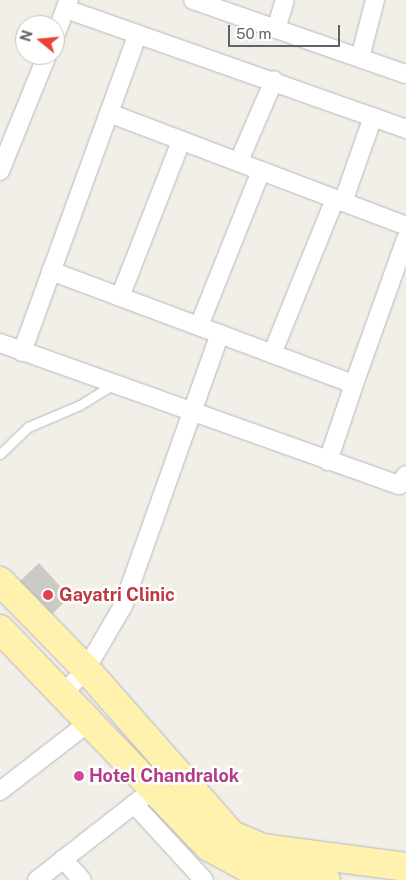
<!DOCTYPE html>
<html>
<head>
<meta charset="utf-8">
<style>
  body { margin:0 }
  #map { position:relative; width:406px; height:880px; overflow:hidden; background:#f1efe8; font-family:"Public Sans",sans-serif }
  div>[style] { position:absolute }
  .building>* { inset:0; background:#cccac5 }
  .roads { filter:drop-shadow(0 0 1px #b5b8bc) drop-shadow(0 0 1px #b5b8bc) }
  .service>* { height:9px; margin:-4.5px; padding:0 4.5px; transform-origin:4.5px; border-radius:4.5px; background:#fff }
  .minor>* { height:18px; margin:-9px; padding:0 9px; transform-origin:9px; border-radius:9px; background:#fff }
  .primary>* { height:28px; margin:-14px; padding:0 14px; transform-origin:14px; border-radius:14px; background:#fff2af }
  .dots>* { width:14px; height:14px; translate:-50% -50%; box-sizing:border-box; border:2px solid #fff; border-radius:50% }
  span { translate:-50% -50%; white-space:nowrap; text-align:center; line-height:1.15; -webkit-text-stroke:5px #fff; paint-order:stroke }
  .health-label { font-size:18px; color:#be3a42; font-weight:700 }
  .left { translate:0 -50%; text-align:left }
  .hotel-label { font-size:18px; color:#b23c85; font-weight:700 }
  .north { position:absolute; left:15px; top:15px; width:50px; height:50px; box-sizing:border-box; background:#fff; border:1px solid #bfc1c3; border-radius:50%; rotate:287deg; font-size:14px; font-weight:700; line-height:20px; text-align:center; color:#5f6368 }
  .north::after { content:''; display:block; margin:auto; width:18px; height:22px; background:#ea4335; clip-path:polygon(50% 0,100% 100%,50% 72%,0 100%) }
  .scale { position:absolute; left:228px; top:25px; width:112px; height:22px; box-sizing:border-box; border:2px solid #5f6368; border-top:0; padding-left:6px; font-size:15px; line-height:18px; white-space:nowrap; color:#5f6368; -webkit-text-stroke:4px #fff; paint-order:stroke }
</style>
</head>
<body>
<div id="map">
  <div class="building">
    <div style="clip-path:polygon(39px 563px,70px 597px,49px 617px,18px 583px)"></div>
  </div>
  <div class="roads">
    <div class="service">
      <div style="left:0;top:454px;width:39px;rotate:-44deg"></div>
      <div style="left:28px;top:427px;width:56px;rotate:-22.9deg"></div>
      <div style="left:80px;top:405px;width:39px;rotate:-32deg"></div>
    </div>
    <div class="minor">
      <div style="left:193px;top:0;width:225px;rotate:19.2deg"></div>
      <div style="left:66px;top:9px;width:361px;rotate:19.4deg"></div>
      <div style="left:276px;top:29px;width:30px;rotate:-73deg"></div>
      <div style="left:55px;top:36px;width:39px;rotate:-69deg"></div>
      <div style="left:360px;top:58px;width:60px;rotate:-75.5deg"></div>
      <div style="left:109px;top:113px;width:318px;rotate:20.8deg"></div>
      <div style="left:239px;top:161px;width:88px;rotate:-66.6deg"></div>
      <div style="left:0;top:171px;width:125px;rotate:-67.9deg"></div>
      <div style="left:343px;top:202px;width:90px;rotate:-70.6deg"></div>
      <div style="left:51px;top:271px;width:323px;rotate:20.5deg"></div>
      <div style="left:354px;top:384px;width:154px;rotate:-70.3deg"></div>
      <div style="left:120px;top:297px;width:168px;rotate:-68.6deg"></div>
      <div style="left:199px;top:326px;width:167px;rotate:-68.2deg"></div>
      <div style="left:0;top:343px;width:424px;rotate:19.6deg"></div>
      <div style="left:399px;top:485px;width:12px;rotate:-55deg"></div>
      <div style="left:22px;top:352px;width:338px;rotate:-70deg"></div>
      <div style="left:272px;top:354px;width:167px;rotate:-67.9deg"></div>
      <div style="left:328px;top:461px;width:81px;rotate:-71.3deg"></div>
      <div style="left:62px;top:695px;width:35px;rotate:-47deg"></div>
      <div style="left:86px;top:669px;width:73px;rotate:-59.6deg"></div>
      <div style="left:123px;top:606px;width:289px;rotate:-70.4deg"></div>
      <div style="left:0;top:791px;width:111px;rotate:-37.7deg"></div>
      <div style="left:134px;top:804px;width:103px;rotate:47.4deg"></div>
      <div style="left:63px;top:859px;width:28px;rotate:48deg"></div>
      <div style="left:37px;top:880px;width:146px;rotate:-38deg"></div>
    </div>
    <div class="primary">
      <div style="left:0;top:581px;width:123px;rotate:45.7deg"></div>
      <div style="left:86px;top:669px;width:221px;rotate:48.7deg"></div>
      <div style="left:232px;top:835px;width:33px;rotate:23deg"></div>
      <div style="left:262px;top:848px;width:145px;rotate:7.5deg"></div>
      <div style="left:0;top:629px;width:302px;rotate:46.2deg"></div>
      <div style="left:209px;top:847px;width:42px;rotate:28.4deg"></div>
      <div style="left:246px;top:867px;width:81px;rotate:9.2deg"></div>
    </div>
  </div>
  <div class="dots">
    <div style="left:48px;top:595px;background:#e0444e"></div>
    <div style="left:79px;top:776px;background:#d1479c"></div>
  </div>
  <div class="health-label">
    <span class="left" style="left:59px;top:595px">Gayatri Clinic</span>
  </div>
  <div class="hotel-label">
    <span class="left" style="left:89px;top:776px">Hotel Chandralok</span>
  </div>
  <div class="north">N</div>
  <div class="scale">50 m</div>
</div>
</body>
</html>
